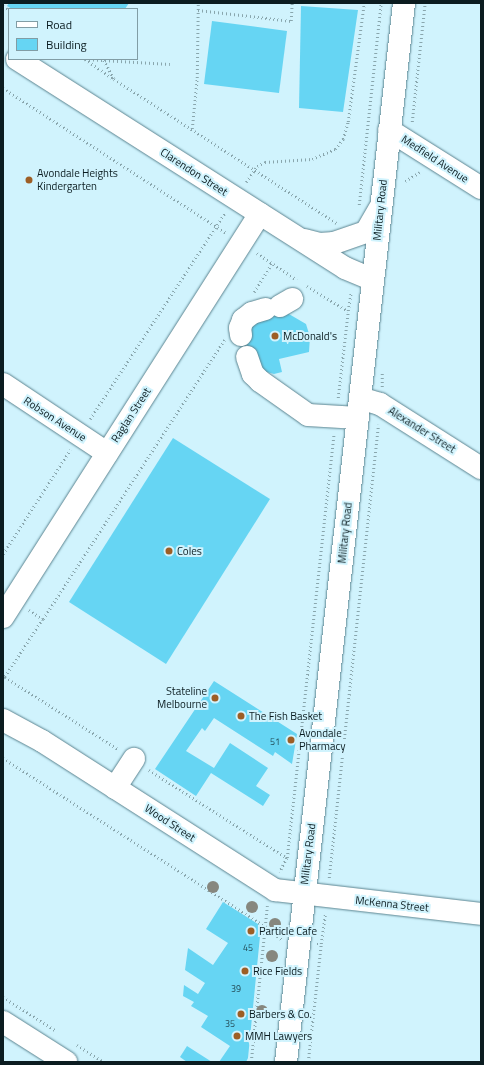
<!DOCTYPE html>
<html>
<head>
<meta charset="utf-8">
<style>
  body { margin:0 }
  #map { position:relative; width:484px; height:1065px; overflow:hidden; background:#d0f3fd; font-family:"Titillium Web",sans-serif }
  div>[style] { position:absolute }
  .building>* { inset:0; background:#66d5f3 }
  .path>* { height:2.5px; margin-top:-1.25px; transform-origin:0; background:repeating-linear-gradient(90deg,#89a6ad 0 1px,transparent 0 4px) }
  .roads { filter:drop-shadow(0 0 1px #5b8490) drop-shadow(0 0 1px #5b8490) }
  .minor>* { height:22px; margin:-11px; padding:0 11px; transform-origin:11px; border-radius:11px; background:#fff }
  .major>* { height:22px; margin:-11px; padding:0 11px; transform-origin:11px; border-radius:11px; background:#fff }
  .trees>* { width:12px; height:12px; margin:-6px; border-radius:50%; background:#86877e }
  .dots>* { width:11px; height:11px; translate:-50% -50%; box-sizing:border-box; border:2px solid #d0f3fd; border-radius:50% }
  span { translate:-50% -50%; white-space:nowrap; text-align:center; line-height:1.15; -webkit-text-stroke:4px #d0f3fd; paint-order:stroke }
  .number-label { font-size:9px; color:#224a55 }
  .number-label span { -webkit-text-stroke-width:0 }
  .street-label { font-size:11px; color:#0b1c20 }
  .poi-label { font-size:11px; color:#0b1c20 }
  .left { translate:0 -50%; text-align:left }
  .right { translate:-100% -50%; text-align:right }
  .frame { position:absolute; inset:0; border:4px solid #0b1c20; pointer-events:none }
  .legend { position:absolute; left:8px; top:8px; width:130px; height:52px; box-sizing:border-box; background:#d0f3fd; border:1px solid #819da5; margin:0; padding:5px 7px; list-style:none; font-size:12px; color:#0b1c20 }
  .legend li { display:flex; align-items:center; gap:8px; height:20px }
  .legend b { width:20px; border:1px solid #819da5 }
</style>
</head>
<body>
<div id="map">
  <div class="building">
    <div style="clip-path:polygon(9px 3px,129px 3px,125px 9px,12px 9px,7px 6px)"></div>
    <div style="clip-path:polygon(301px 6px,358px 10px,343px 112px,299px 108px)"></div>
    <div style="clip-path:polygon(212px 21px,287px 31px,279px 93px,204px 84px)"></div>
    <div style="clip-path:polygon(277px 298px,282px 310px,306px 324px,310px 337px,309px 352px,279px 359px,282px 372px,274px 374px,256px 369px,246px 342px,237px 345px,263px 301px)"></div>
    <div style="clip-path:polygon(173px 438px,270px 499px,166px 664px,69px 602px)"></div>
    <div style="clip-path:polygon(214px 681px,297px 734px,292px 764px,275px 752px,273px 756px,214px 718px,205px 731px,202px 728px,186px 751px,214px 768px,230px 743px,268px 768px,256px 786px,270px 795px,263px 806px,211px 773px,196px 796px,155px 769px)"></div>
    <div style="clip-path:polygon(223px 902px,261px 926px,248px 1058px,246px 1062px,219px 1062px,230px 1046px,201px 1027px,208px 1016px,191px 1006px,194px 1002px,183px 996px,184px 985px,198px 994px,205px 983px,185px 970px,188px 948px,213px 965px,228px 943px,206px 929px)"></div>
    <div style="clip-path:polygon(187px 1046px,212px 1062px,187px 1062px,180px 1057px)"></div>
  </div>
  <div class="path">
    <div style="left:358px;top:3px;width:11px"></div>
    <div style="left:3px;top:6px;width:7px;rotate:34deg"></div>
    <div style="left:198px;top:10px;width:7px;rotate:-90deg"></div>
    <div style="left:85px;top:59px;width:85px;rotate:3.4deg"></div>
    <div style="left:85px;top:59px;width:35px;rotate:35deg"></div>
    <div style="left:104px;top:60px;width:21px;rotate:62deg"></div>
    <div style="left:114px;top:79px;width:265px;rotate:32.9deg"></div>
    <div style="left:3px;top:88px;width:266px;rotate:33deg"></div>
    <div style="left:412px;top:122px;width:120px;rotate:-83.8deg"></div>
    <div style="left:192px;top:129px;width:51px;rotate:-84.4deg"></div>
    <div style="left:197px;top:78px;width:68px;rotate:-89.2deg"></div>
    <div style="left:198px;top:10px;width:94px;rotate:6.7deg"></div>
    <div style="left:291px;top:21px;width:18px;rotate:-87deg"></div>
    <div style="left:405px;top:181px;width:17px;rotate:-31deg"></div>
    <div style="left:246px;top:182px;width:19px;rotate:-55deg"></div>
    <div style="left:257px;top:166px;width:9px;rotate:-27deg"></div>
    <div style="left:265px;top:162px;width:47px;rotate:-3.7deg"></div>
    <div style="left:312px;top:159px;width:25px;rotate:-23deg"></div>
    <div style="left:335px;top:149px;width:13px;rotate:-51deg"></div>
    <div style="left:343px;top:139px;width:18px;rotate:-74deg"></div>
    <div style="left:348px;top:122px;width:120px;rotate:-82.3deg"></div>
    <div style="left:359px;top:205px;width:203px;rotate:-83.8deg"></div>
    <div style="left:257px;top:253px;width:48px;rotate:34deg"></div>
    <div style="left:307px;top:286px;width:48px;rotate:31.4deg"></div>
    <div style="left:348px;top:311px;width:18px;rotate:-81deg"></div>
    <div style="left:254px;top:292px;width:34px;rotate:-58deg"></div>
    <div style="left:382px;top:387px;width:16px;rotate:-90deg"></div>
    <div style="left:338px;top:398px;width:88px;rotate:-83.4deg"></div>
    <div style="left:90px;top:419px;width:246px;rotate:-56.8deg"></div>
    <div style="left:3px;top:554px;width:124px;rotate:-57.2deg"></div>
    <div style="left:29px;top:610px;width:17px;rotate:33deg"></div>
    <div style="left:43px;top:619px;width:333px;rotate:-57deg"></div>
    <div style="left:43px;top:619px;width:69px;rotate:123.2deg"></div>
    <div style="left:5px;top:677px;width:134px;rotate:32.5deg"></div>
    <div style="left:3px;top:676px;width:2px;rotate:27deg"></div>
    <div style="left:5px;top:677px;width:4px;rotate:124deg"></div>
    <div style="left:3px;top:758px;width:311px;rotate:32.7deg"></div>
    <div style="left:265px;top:926px;width:22px;rotate:39deg"></div>
    <div style="left:149px;top:770px;width:164px;rotate:32.5deg"></div>
    <div style="left:287px;top:858px;width:16px;rotate:117deg"></div>
    <div style="left:287px;top:858px;width:426px;rotate:-83.7deg"></div>
    <div style="left:329px;top:878px;width:456px;rotate:-83.8deg"></div>
    <div style="left:317px;top:944px;width:4px"></div>
    <div style="left:321px;top:944px;width:30px;rotate:-82deg"></div>
    <div style="left:3px;top:997px;width:62px;rotate:32.4deg"></div>
    <div style="left:77px;top:1045px;width:32px;rotate:32deg"></div>
    <div style="left:251px;top:1062px;width:157px;rotate:-84.1deg"></div>
    <div style="left:308px;top:1062px;width:119px;rotate:-83.7deg"></div>
  </div>
  <div class="roads">
    <div class="minor">
      <div style="left:17px;top:59px;width:389px;rotate:32.5deg"></div>
      <div style="left:345px;top:268px;width:30px;rotate:23deg"></div>
      <div style="left:389px;top:130px;width:109px;rotate:32.2deg"></div>
      <div style="left:304px;top:240px;width:16px;rotate:14deg"></div>
      <div style="left:320px;top:244px;width:14px;rotate:-4deg"></div>
      <div style="left:334px;top:243px;width:34px;rotate:-19deg"></div>
      <div style="left:366px;top:232px;width:30px;rotate:-60deg"></div>
      <div style="left:280px;top:306px;width:14px;rotate:-30deg"></div>
      <div style="left:241px;top:335px;width:7px;rotate:-98deg"></div>
      <div style="left:240px;top:328px;width:9px;rotate:-69deg"></div>
      <div style="left:243px;top:320px;width:11px;rotate:-38deg"></div>
      <div style="left:252px;top:313px;width:14px;rotate:-17deg"></div>
      <div style="left:247px;top:357px;width:18px;rotate:71deg"></div>
      <div style="left:253px;top:374px;width:10px;rotate:45deg"></div>
      <div style="left:260px;top:381px;width:59px;rotate:35.3deg"></div>
      <div style="left:308px;top:415px;width:50px;rotate:3.4deg"></div>
      <div style="left:3px;top:384px;width:125px;rotate:33.6deg"></div>
      <div style="left:360px;top:398px;width:21px;rotate:17deg"></div>
      <div style="left:380px;top:404px;width:120px;rotate:32.4deg"></div>
      <div style="left:3px;top:617px;width:478px;rotate:-57.5deg"></div>
      <div style="left:3px;top:720px;width:44px;rotate:28.3deg"></div>
      <div style="left:42px;top:741px;width:277px;rotate:32.6deg"></div>
      <div style="left:275px;top:890px;width:207px;rotate:6.6deg"></div>
      <div style="left:115px;top:788px;width:35px;rotate:-57deg"></div>
      <div style="left:3px;top:1022px;width:75px;rotate:32.4deg"></div>
    </div>
    <div class="major">
      <div style="left:286px;top:1062px;width:1066px;rotate:-83.64deg"></div>
    </div>
  </div>
  <div class="trees">
    <div style="left:213px;top:887px"></div>
    <div style="left:252px;top:907px"></div>
    <div style="left:275px;top:924px"></div>
    <div style="left:272px;top:956px"></div>
    <div style="left:262px;top:1011px"></div>
  </div>
  <div class="dots">
    <div style="left:29px;top:180px;background:#9d5e25"></div>
    <div style="left:275px;top:336px;background:#9d5e25"></div>
    <div style="left:169px;top:551px;background:#9d5e25"></div>
    <div style="left:215px;top:698px;background:#9d5e25"></div>
    <div style="left:241px;top:716px;background:#9d5e25"></div>
    <div style="left:291px;top:740px;background:#9d5e25"></div>
    <div style="left:251px;top:931px;background:#9d5e25"></div>
    <div style="left:245px;top:971px;background:#9d5e25"></div>
    <div style="left:241px;top:1014px;background:#9d5e25"></div>
    <div style="left:237px;top:1036px;background:#9d5e25"></div>
  </div>
  <div class="number-label">
    <span style="left:275px;top:742px">51</span>
    <span style="left:248px;top:948px">45</span>
    <span style="left:236px;top:989px">39</span>
    <span style="left:230px;top:1024px">35</span>
  </div>
  <div class="street-label">
    <span style="left:435px;top:159px;rotate:33deg">Medfield Avenue</span>
    <span style="left:194px;top:172px;rotate:33deg">Clarendon Street</span>
    <span style="left:380px;top:210px;rotate:-84deg">Military Road</span>
    <span style="left:131px;top:415px;rotate:-57deg">Raglan Street</span>
    <span style="left:55px;top:419px;rotate:33deg">Robson Avenue</span>
    <span style="left:422px;top:430px;rotate:32deg">Alexander Street</span>
    <span style="left:345px;top:533px;rotate:-84deg">Military Road</span>
    <span style="left:170px;top:823px;rotate:33deg">Wood Street</span>
    <span style="left:308px;top:854px;rotate:-83deg">Military Road</span>
    <span style="left:392px;top:904px;rotate:6deg">McKenna Street</span>
  </div>
  <div class="poi-label">
    <span class="left" style="left:37px;top:180px">Avondale Heights<br>Kindergarten</span>
    <span class="left" style="left:283px;top:336px">McDonald's</span>
    <span class="left" style="left:177px;top:551px">Coles</span>
    <span class="right" style="left:207px;top:698px">Stateline<br>Melbourne</span>
    <span class="left" style="left:249px;top:716px">The Fish Basket</span>
    <span class="left" style="left:299px;top:740px">Avondale<br>Pharmacy</span>
    <span class="left" style="left:259px;top:931px">Particle Cafe</span>
    <span class="left" style="left:253px;top:971px">Rice Fields</span>
    <span class="left" style="left:249px;top:1014px">Barbers &amp; Co.</span>
    <span class="left" style="left:245px;top:1036px">MMH Lawyers</span>
  </div>
  <div class="frame"></div>
  <ul class="legend">
  <li><b style="height:5px;background:#fff"></b>Road</li>
  <li><b style="height:11px;background:#66d5f3"></b>Building</li>
  </ul>
</div>
</body>
</html>
